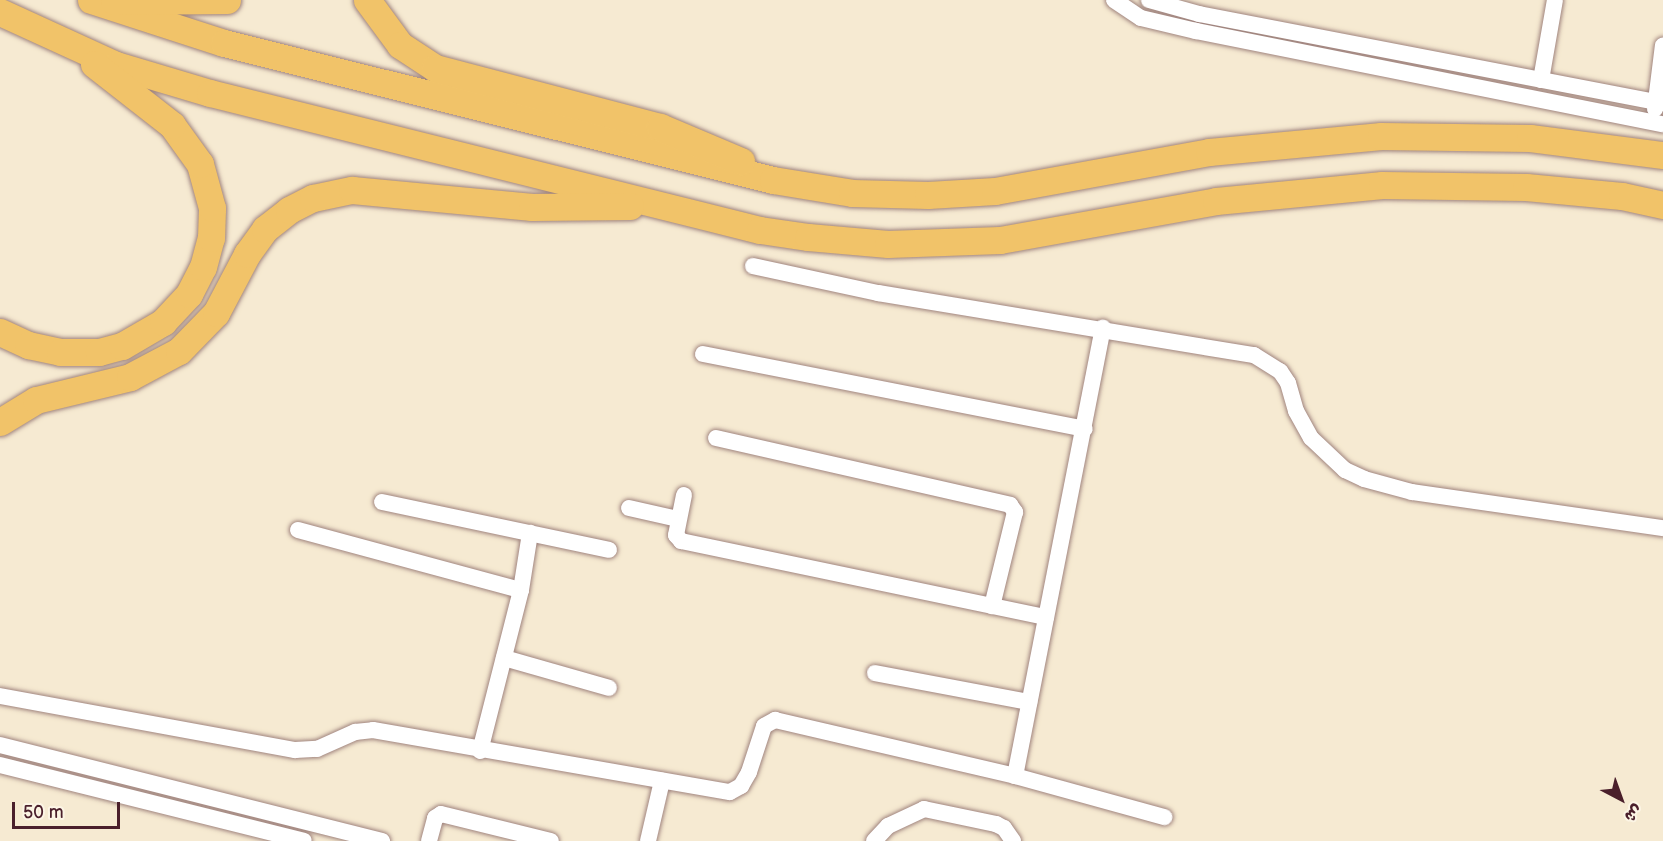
<!DOCTYPE html>
<html>
<head>
<meta charset="utf-8">
<style>
  body { margin:0 }
  #map { position:relative; width:1663px; height:841px; overflow:hidden; background:#f6ead2; font-family:"Balsamiq Sans","Playpen Sans Arabic",sans-serif }
  div>[style] { position:absolute }
  .roads { filter:drop-shadow(0 0 2px #a0847e) drop-shadow(0 0 2px #a0847e) }
  .street>* { height:16px; margin:-8px; padding:0 8px; transform-origin:8px; border-radius:8px; background:#fff }
  .primary>* { height:27px; margin:-13.5px; padding:0 13.5px; transform-origin:13.5px; border-radius:13.5px; background:#f1c369 }
  span { translate:-50% -50%; white-space:nowrap; text-align:center; line-height:1.15; -webkit-text-stroke:4.5px #fcf5e5; paint-order:stroke }
  .north { position:absolute; left:1591px; top:769px; width:60px; height:60px; -webkit-text-stroke:4px #fcf5e5; paint-order:stroke; rotate:139deg; font-size:16px; font-weight:700; line-height:24px; text-align:center; color:#4a1f2b }
  .north::after { content:''; display:block; margin:auto; width:21px; height:27px; background:#4a1f2b; clip-path:polygon(50% 0,100% 100%,50% 72%,0 100%) }
  .scale { position:absolute; left:12px; top:802px; width:108px; height:27px; box-sizing:border-box; border:3px solid #4a1f2b; border-top:0; padding-left:8px; font-size:18px; line-height:21px; white-space:nowrap; color:#4a1f2b; -webkit-text-stroke:4px #fcf5e5; paint-order:stroke }
</style>
</head>
<body>
<div id="map">
  <div class="roads">
    <div class="street">
      <div style="left:1114px;top:0;width:32px;rotate:34deg"></div>
      <div style="left:1141px;top:18px;width:57px;rotate:13.3deg"></div>
      <div style="left:1196px;top:31px;width:476px;rotate:11.3deg"></div>
      <div style="left:1149px;top:0;width:52px;rotate:15.6deg"></div>
      <div style="left:1199px;top:14px;width:472px;rotate:10.9deg"></div>
      <div style="left:1541px;top:80px;width:81px;rotate:-80.1deg"></div>
      <div style="left:1655px;top:109px;width:64px;rotate:-82.9deg"></div>
      <div style="left:753px;top:266px;width:128px;rotate:12.2deg"></div>
      <div style="left:878px;top:293px;width:381px;rotate:9.4deg"></div>
      <div style="left:1254px;top:355px;width:31px;rotate:32deg"></div>
      <div style="left:1280px;top:371px;width:14px;rotate:56deg"></div>
      <div style="left:1288px;top:383px;width:29px;rotate:74deg"></div>
      <div style="left:1296px;top:411px;width:31px;rotate:61deg"></div>
      <div style="left:1311px;top:438px;width:47px;rotate:43.3deg"></div>
      <div style="left:1345px;top:470px;width:21px;rotate:25deg"></div>
      <div style="left:1364px;top:479px;width:50px;rotate:15.2deg"></div>
      <div style="left:1412px;top:492px;width:254px;rotate:8.2deg"></div>
      <div style="left:703px;top:354px;width:389px;rotate:11.1deg"></div>
      <div style="left:716px;top:438px;width:302px;rotate:12.8deg"></div>
      <div style="left:1010px;top:505px;width:9px;rotate:54deg"></div>
      <div style="left:1015px;top:512px;width:97px;rotate:103.7deg"></div>
      <div style="left:684px;top:495px;width:41px;rotate:101.3deg"></div>
      <div style="left:676px;top:535px;width:8px;rotate:50deg"></div>
      <div style="left:681px;top:541px;width:373px;rotate:11.8deg"></div>
      <div style="left:382px;top:502px;width:232px;rotate:11.9deg"></div>
      <div style="left:629px;top:508px;width:50px;rotate:12.7deg"></div>
      <div style="left:298px;top:530px;width:231px;rotate:15.1deg"></div>
      <div style="left:504px;top:658px;width:109px;rotate:15.9deg"></div>
      <div style="left:875px;top:673px;width:157px;rotate:10.7deg"></div>
      <div style="left:0;top:696px;width:300px;rotate:10.4deg"></div>
      <div style="left:295px;top:750px;width:22px;rotate:-3deg"></div>
      <div style="left:317px;top:749px;width:42px;rotate:-24.1deg"></div>
      <div style="left:355px;top:732px;width:18px;rotate:-6deg"></div>
      <div style="left:373px;top:730px;width:362px;rotate:9.9deg"></div>
      <div style="left:730px;top:792px;width:13px;rotate:-29deg"></div>
      <div style="left:741px;top:786px;width:16px;rotate:-60deg"></div>
      <div style="left:749px;top:772px;width:48px;rotate:-71.9deg"></div>
      <div style="left:764px;top:726px;width:13px;rotate:-29deg"></div>
      <div style="left:775px;top:720px;width:246px;rotate:13.1deg"></div>
      <div style="left:1015px;top:776px;width:155px;rotate:15.4deg"></div>
      <div style="left:0;top:745px;width:394px;rotate:14.1deg"></div>
      <div style="left:480px;top:751px;width:166px;rotate:-75.7deg"></div>
      <div style="left:521px;top:590px;width:58px;rotate:-81deg"></div>
      <div style="left:0;top:765px;width:313px;rotate:14deg"></div>
      <div style="left:1015px;top:776px;width:457px;rotate:-78.9deg"></div>
      <div style="left:429px;top:841px;width:24px;rotate:-75deg"></div>
      <div style="left:435px;top:818px;width:7px;rotate:-34deg"></div>
      <div style="left:441px;top:814px;width:113px;rotate:13.8deg"></div>
      <div style="left:648px;top:841px;width:62px;rotate:-76.9deg"></div>
      <div style="left:874px;top:841px;width:21px;rotate:-47deg"></div>
      <div style="left:888px;top:826px;width:40px;rotate:-25deg"></div>
      <div style="left:924px;top:809px;width:74px;rotate:11.8deg"></div>
      <div style="left:996px;top:824px;width:9px;rotate:27deg"></div>
      <div style="left:1004px;top:828px;width:16px;rotate:55deg"></div>
    </div>
    <div class="primary">
      <div style="left:91px;top:0;width:140px;rotate:17.9deg"></div>
      <div style="left:224px;top:43px;width:566px;rotate:14.01deg"></div>
      <div style="left:773px;top:180px;width:80px;rotate:9.3deg"></div>
      <div style="left:852px;top:193px;width:76px;rotate:1.5deg"></div>
      <div style="left:928px;top:195px;width:67px;rotate:-3.4deg"></div>
      <div style="left:995px;top:191px;width:218px;rotate:-10.3deg"></div>
      <div style="left:1209px;top:152px;width:173px;rotate:-5.3deg"></div>
      <div style="left:1381px;top:136px;width:149px;rotate:0.8deg"></div>
      <div style="left:1530px;top:138px;width:134px;rotate:7.3deg"></div>
      <div style="left:367px;top:0;width:56px;rotate:53.7deg"></div>
      <div style="left:400px;top:45px;width:42px;rotate:33.3deg"></div>
      <div style="left:435px;top:68px;width:233px;rotate:14.7deg"></div>
      <div style="left:660px;top:127px;width:88px;rotate:22.8deg"></div>
      <div style="left:114px;top:1px;width:113px;rotate:-0.5deg"></div>
      <div style="left:0;top:12px;width:128px;rotate:24.6deg"></div>
      <div style="left:116px;top:65px;width:98px;rotate:16.6deg"></div>
      <div style="left:210px;top:93px;width:567px;rotate:13.99deg"></div>
      <div style="left:760px;top:230px;width:49px;rotate:8.3deg"></div>
      <div style="left:808px;top:237px;width:80px;rotate:5deg"></div>
      <div style="left:888px;top:244px;width:112px;rotate:-2deg"></div>
      <div style="left:1000px;top:240px;width:219px;rotate:-10.2deg"></div>
      <div style="left:1216px;top:201px;width:167px;rotate:-5.5deg"></div>
      <div style="left:1382px;top:185px;width:144px;rotate:0.8deg"></div>
      <div style="left:1526px;top:187px;width:96px;rotate:5.4deg"></div>
      <div style="left:1622px;top:196px;width:42px;rotate:12.4deg"></div>
      <div style="left:0;top:332px;width:31px;rotate:25deg"></div>
      <div style="left:28px;top:345px;width:33px;rotate:12deg"></div>
      <div style="left:60px;top:352px;width:39px"></div>
      <div style="left:99px;top:352px;width:24px;rotate:-15deg"></div>
      <div style="left:122px;top:346px;width:48px;rotate:-30.3deg"></div>
      <div style="left:163px;top:322px;width:38px;rotate:-47deg"></div>
      <div style="left:189px;top:294px;width:30px;rotate:-63deg"></div>
      <div style="left:203px;top:267px;width:30px;rotate:-75deg"></div>
      <div style="left:211px;top:238px;width:30px;rotate:-88deg"></div>
      <div style="left:212px;top:208px;width:46px;rotate:-105.3deg"></div>
      <div style="left:200px;top:164px;width:48px;rotate:-125.7deg"></div>
      <div style="left:172px;top:125px;width:99px;rotate:-142deg"></div>
      <div style="left:0;top:422px;width:42px;rotate:-31.4deg"></div>
      <div style="left:36px;top:400px;width:97px;rotate:-13.7deg"></div>
      <div style="left:130px;top:377px;width:55px;rotate:-28deg"></div>
      <div style="left:179px;top:351px;width:53px;rotate:-45.8deg"></div>
      <div style="left:216px;top:313px;width:67px;rotate:-62.3deg"></div>
      <div style="left:247px;top:254px;width:31px;rotate:-54deg"></div>
      <div style="left:265px;top:229px;width:31px;rotate:-38deg"></div>
      <div style="left:289px;top:210px;width:27px;rotate:-27deg"></div>
      <div style="left:313px;top:198px;width:40px;rotate:-12deg"></div>
      <div style="left:352px;top:190px;width:181px;rotate:5.4deg"></div>
      <div style="left:532px;top:207px;width:98px;rotate:-0.6deg"></div>
    </div>
  </div>
  <div class="north">ش</div>
  <div class="scale">50 m</div>
</div>
</body>
</html>
